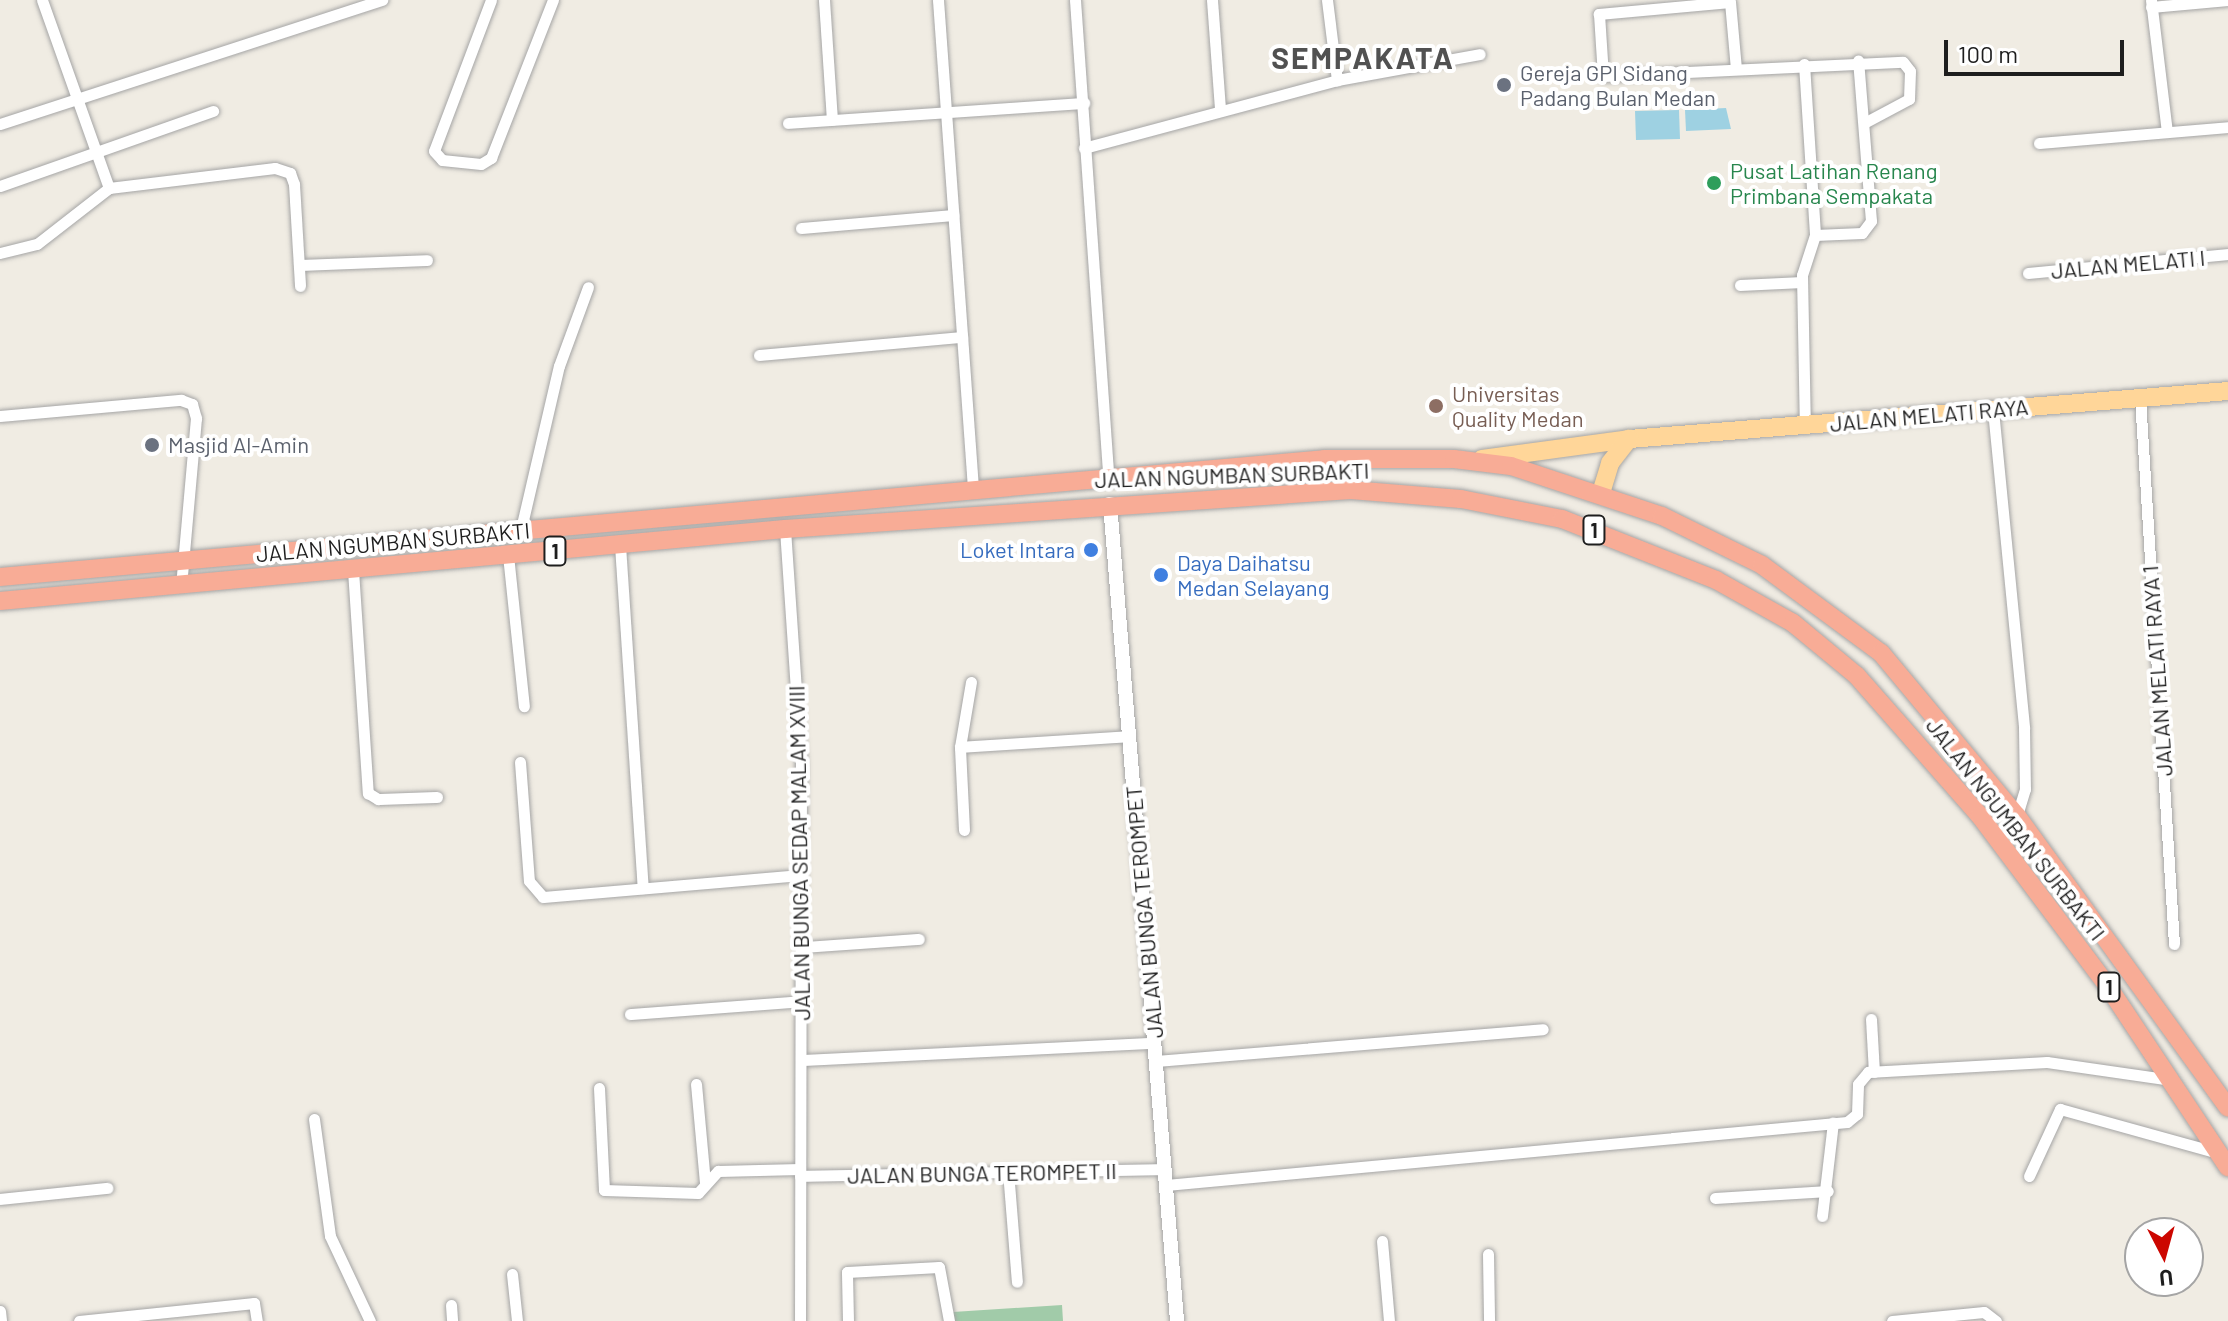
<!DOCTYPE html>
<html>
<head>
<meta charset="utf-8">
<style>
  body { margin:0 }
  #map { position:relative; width:2228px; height:1321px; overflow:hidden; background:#f0ece3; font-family:Barlow,sans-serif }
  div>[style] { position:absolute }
  .cemetery>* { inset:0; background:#a1cba9 }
  .water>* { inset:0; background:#9ed1e2 }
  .roads { filter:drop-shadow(0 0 2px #a5a5a5) drop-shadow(0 0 2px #a5a5a5) }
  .minor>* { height:11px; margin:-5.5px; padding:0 5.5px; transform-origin:5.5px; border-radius:5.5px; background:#fff }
  .tertiary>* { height:14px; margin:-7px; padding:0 7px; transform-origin:7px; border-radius:7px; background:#fff }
  .primary>* { height:18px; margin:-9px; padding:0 9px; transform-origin:9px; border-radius:9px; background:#ffd699 }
  .trunk>* { height:18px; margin:-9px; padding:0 9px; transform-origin:9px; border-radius:9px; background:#f8ac96 }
  .dots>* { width:22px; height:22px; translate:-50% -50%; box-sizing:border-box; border:4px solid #fff; border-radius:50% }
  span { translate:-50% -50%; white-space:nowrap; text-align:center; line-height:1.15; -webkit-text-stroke:8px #fff; paint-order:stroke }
  .shield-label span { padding:2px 6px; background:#fff; border:2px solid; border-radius:6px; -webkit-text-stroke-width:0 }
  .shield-label { font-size:20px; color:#1e1e1e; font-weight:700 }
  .worship-label { font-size:22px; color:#5b616d }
  .left { translate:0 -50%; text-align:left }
  .leisure-label { font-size:22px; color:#27864d }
  .street-label { font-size:22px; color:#1e1e1e }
  .education-label { font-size:22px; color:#785e54 }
  .shop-label { font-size:22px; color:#366cbe }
  .right { translate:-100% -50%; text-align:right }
  .district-label { font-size:30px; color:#515151; font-weight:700; letter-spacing:2px }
  .north { position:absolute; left:2124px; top:1217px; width:80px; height:80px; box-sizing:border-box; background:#fff; border:2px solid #a5a5a5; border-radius:50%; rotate:174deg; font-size:22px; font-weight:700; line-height:32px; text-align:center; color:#1e1e1e }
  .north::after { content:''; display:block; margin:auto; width:28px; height:36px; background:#cc0600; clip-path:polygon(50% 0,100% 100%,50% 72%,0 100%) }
  .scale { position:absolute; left:1944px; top:40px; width:180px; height:36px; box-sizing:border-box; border:4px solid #1e1e1e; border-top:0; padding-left:10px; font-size:24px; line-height:28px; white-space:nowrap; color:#1e1e1e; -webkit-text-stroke:6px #fff; paint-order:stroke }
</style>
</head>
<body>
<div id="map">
  <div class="cemetery">
    <div style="clip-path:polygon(1062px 1305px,1063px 1321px,954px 1321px,953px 1312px)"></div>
  </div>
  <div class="water">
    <div style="clip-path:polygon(1726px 108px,1731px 129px,1686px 131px,1685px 110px)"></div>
    <div style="clip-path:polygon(1679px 110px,1680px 139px,1636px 140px,1635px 111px)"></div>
  </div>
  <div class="roads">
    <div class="minor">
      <div style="left:42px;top:0;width:200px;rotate:70.4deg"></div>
      <div style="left:491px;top:0;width:161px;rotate:110.7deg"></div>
      <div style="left:434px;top:151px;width:12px;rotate:48deg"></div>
      <div style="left:442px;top:160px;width:39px;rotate:6deg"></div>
      <div style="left:481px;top:164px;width:12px;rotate:-31deg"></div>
      <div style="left:491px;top:158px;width:170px;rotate:-68.6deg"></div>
      <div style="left:824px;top:0;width:120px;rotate:86.2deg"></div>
      <div style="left:938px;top:0;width:493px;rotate:85.9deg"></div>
      <div style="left:1075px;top:0;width:482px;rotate:86deg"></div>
      <div style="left:1212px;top:0;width:110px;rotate:85.8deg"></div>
      <div style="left:1327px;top:0;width:81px;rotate:82.9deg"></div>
      <div style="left:2151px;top:0;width:133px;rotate:83.1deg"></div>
      <div style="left:2151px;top:7px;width:77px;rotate:-5.2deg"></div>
      <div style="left:1804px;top:64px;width:171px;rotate:86.3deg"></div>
      <div style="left:1815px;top:235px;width:42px;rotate:108deg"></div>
      <div style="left:1802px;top:275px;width:150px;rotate:88.9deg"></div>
      <div style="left:1736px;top:69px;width:67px;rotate:-95.1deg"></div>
      <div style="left:1730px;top:2px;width:132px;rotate:174.8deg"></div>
      <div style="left:1599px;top:14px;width:62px;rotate:86.3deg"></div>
      <div style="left:1603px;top:76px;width:300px;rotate:-2.7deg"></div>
      <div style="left:1903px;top:62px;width:11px;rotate:52deg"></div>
      <div style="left:1910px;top:71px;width:28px;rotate:92deg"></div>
      <div style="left:1909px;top:99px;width:51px;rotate:151.9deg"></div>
      <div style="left:788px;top:123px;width:297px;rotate:-3.9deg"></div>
      <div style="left:0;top:124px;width:402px;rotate:-18deg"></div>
      <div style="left:2039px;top:143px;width:190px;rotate:-4.8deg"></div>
      <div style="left:1084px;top:148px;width:262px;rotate:-15deg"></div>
      <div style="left:1337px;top:80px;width:145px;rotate:-10.3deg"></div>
      <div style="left:0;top:186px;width:226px;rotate:-19.4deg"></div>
      <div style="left:801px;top:228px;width:153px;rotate:-4.9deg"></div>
      <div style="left:1815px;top:235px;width:47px;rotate:-2.4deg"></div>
      <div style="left:1862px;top:233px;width:15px;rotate:-53deg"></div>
      <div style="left:1871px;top:221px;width:161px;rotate:-94.6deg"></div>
      <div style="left:0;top:253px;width:38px;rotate:-14deg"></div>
      <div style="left:37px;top:244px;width:91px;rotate:-37.9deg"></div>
      <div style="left:109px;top:188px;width:167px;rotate:-6.9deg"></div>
      <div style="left:275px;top:168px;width:16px;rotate:18deg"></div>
      <div style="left:290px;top:173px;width:12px;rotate:70deg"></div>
      <div style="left:294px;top:184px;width:102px;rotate:86.6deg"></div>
      <div style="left:299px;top:265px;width:128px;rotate:-2.2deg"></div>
      <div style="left:2028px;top:273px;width:201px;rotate:-5.4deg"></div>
      <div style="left:1740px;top:285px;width:62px;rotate:-2.8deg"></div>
      <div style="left:759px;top:355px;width:204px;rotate:-5.1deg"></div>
      <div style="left:2140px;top:398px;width:547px;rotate:86.44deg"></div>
      <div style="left:1993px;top:410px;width:320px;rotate:84.4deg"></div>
      <div style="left:2024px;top:728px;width:61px;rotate:89.1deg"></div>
      <div style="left:2025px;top:789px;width:28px;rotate:107deg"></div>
      <div style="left:0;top:416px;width:182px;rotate:-5.1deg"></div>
      <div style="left:181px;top:400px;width:12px;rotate:20deg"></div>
      <div style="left:192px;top:404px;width:15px;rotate:74deg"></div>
      <div style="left:196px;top:418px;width:169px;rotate:95.1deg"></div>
      <div style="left:785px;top:529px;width:234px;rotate:86.1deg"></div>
      <div style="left:801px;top:762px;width:559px;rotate:90.1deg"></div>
      <div style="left:520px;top:533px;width:171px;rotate:-76.9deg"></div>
      <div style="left:559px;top:366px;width:84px;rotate:-69.8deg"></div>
      <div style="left:620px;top:545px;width:344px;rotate:86.2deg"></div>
      <div style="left:508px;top:555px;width:152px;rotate:84deg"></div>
      <div style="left:353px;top:570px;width:224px;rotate:86.2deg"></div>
      <div style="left:368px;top:793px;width:12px;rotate:31deg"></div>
      <div style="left:378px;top:799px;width:59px;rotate:-1.9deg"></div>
      <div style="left:960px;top:747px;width:66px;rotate:-80.4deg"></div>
      <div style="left:520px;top:762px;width:119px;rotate:85.7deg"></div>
      <div style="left:529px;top:881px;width:21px;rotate:49deg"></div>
      <div style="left:543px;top:897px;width:259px;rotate:-4.9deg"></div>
      <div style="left:964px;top:830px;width:83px;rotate:-92.8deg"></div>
      <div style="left:960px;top:747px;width:170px;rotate:-3.7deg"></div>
      <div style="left:804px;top:947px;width:115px;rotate:-4deg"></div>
      <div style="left:630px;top:1014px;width:172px;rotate:-4.3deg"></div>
      <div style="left:1871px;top:1019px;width:53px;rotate:86.8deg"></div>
      <div style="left:803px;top:1060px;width:351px;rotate:-2.8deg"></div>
      <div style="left:1156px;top:1061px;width:388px;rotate:-4.7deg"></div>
      <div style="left:696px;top:1084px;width:99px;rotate:84.8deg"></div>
      <div style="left:599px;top:1088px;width:102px;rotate:87.2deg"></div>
      <div style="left:604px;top:1190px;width:94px;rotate:1.8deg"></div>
      <div style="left:698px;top:1193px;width:30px;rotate:-48deg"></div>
      <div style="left:718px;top:1171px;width:82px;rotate:-1.4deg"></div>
      <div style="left:314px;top:1119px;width:118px;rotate:82.2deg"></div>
      <div style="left:330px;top:1236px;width:94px;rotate:64.8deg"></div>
      <div style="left:1008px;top:1171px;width:111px;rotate:85.4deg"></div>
      <div style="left:800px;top:1176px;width:364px;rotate:-1.1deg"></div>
      <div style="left:2029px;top:1176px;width:74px;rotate:-65.2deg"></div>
      <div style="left:2060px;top:1109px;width:165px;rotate:15.5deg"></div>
      <div style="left:1166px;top:1185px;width:684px;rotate:-5.29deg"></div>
      <div style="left:1847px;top:1122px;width:13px;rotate:-39deg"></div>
      <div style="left:1857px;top:1114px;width:30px;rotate:-88deg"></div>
      <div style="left:1858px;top:1084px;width:16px;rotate:-50deg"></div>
      <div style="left:1868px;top:1072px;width:179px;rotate:-3.2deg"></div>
      <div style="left:2047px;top:1062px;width:126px;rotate:8.2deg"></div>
      <div style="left:1715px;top:1198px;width:113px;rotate:-3.5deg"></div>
      <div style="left:0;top:1199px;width:108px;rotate:-5.9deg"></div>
      <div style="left:1822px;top:1216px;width:94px;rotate:-83.3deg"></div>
      <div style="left:1382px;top:1241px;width:80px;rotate:85deg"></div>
      <div style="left:1488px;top:1254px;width:67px;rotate:89.1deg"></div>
      <div style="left:512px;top:1274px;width:47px;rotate:83.9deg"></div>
      <div style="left:451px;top:1305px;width:16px;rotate:86deg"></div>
      <div style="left:0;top:1311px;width:10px;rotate:84deg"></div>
      <div style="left:79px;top:1321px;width:176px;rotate:-5.9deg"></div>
      <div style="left:254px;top:1303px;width:18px;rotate:81deg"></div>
      <div style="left:848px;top:1321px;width:49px;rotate:-91.2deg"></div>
      <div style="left:847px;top:1272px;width:92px;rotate:-3.1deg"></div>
      <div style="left:939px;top:1267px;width:55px;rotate:79.5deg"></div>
      <div style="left:1892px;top:1321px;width:92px;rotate:-5.6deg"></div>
      <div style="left:1984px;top:1312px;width:15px;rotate:37deg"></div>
    </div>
    <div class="tertiary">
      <div style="left:1110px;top:504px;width:820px;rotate:85.31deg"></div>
    </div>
    <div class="primary">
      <div style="left:1482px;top:459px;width:148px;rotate:-7.7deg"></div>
      <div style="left:1629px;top:439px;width:601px;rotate:-4.58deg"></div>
      <div style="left:1601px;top:493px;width:31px;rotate:-73deg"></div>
      <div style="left:1610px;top:463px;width:31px;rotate:-52deg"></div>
    </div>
    <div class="trunk">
      <div style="left:0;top:577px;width:1329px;rotate:-5.09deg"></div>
      <div style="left:1324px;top:459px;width:130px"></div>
      <div style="left:1454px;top:459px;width:57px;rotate:7deg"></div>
      <div style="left:1511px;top:466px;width:159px;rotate:18.3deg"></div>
      <div style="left:1662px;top:516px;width:111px;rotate:26.1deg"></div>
      <div style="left:1762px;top:565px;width:148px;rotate:36.5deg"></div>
      <div style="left:1881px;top:653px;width:212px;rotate:50.2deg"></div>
      <div style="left:2017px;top:816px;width:360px;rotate:54.1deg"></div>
      <div style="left:0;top:601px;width:788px;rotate:-5.24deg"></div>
      <div style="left:785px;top:529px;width:567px;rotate:-3.94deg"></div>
      <div style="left:1351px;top:490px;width:110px;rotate:4.7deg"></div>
      <div style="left:1461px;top:499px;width:103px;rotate:11.2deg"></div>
      <div style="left:1562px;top:519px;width:166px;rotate:21.6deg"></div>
      <div style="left:1716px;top:580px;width:88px;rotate:29.2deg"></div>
      <div style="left:1793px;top:623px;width:83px;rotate:39.6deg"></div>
      <div style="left:1857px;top:676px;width:186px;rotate:48.7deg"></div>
      <div style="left:1980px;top:816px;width:211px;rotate:53.1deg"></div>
      <div style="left:2107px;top:985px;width:219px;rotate:56.4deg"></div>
    </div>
  </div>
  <div class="dots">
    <div style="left:1504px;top:85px;background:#6b7280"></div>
    <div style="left:1714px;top:183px;background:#2e9e5b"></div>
    <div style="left:1436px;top:406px;background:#8d6e63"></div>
    <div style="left:152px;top:445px;background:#6b7280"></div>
    <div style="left:1091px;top:550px;background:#3f7fe0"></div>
    <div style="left:1161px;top:575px;background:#3f7fe0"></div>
  </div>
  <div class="shield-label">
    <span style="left:1594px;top:530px">1</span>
    <span style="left:555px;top:551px">1</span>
    <span style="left:2109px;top:987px">1</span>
  </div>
  <div class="worship-label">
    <span class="left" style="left:1520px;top:85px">Gereja GPI Sidang<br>Padang Bulan Medan</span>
    <span class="left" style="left:168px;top:445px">Masjid Al-Amin</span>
  </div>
  <div class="leisure-label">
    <span class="left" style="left:1730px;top:183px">Pusat Latihan Renang<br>Primbana Sempakata</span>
  </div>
  <div class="street-label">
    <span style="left:2128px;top:264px;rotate:-5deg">JALAN MELATI I</span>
    <span style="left:1929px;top:415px;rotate:-5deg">JALAN MELATI RAYA</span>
    <span style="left:1232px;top:475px;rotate:-2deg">JALAN NGUMBAN SURBAKTI</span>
    <span style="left:393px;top:542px;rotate:-5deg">JALAN NGUMBAN SURBAKTI</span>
    <span style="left:2157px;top:671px;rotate:-94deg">JALAN MELATI RAYA 1</span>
    <span style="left:2016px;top:829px;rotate:52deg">JALAN NGUMBAN SURBAKTI</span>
    <span style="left:799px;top:853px;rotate:-91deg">JALAN BUNGA SEDAP MALAM XVIII</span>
    <span style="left:1144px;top:912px;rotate:-95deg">JALAN BUNGA TEROMPET</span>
    <span style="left:982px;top:1173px;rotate:-1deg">JALAN BUNGA TEROMPET II</span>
  </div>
  <div class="education-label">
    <span class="left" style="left:1452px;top:406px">Universitas<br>Quality Medan</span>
  </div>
  <div class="shop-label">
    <span class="right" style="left:1075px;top:550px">Loket Intara</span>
    <span class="left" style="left:1177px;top:575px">Daya Daihatsu<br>Medan Selayang</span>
  </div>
  <div class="district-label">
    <span style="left:1363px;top:57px">SEMPAKATA</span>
  </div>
  <div class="north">U</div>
  <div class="scale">100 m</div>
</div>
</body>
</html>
